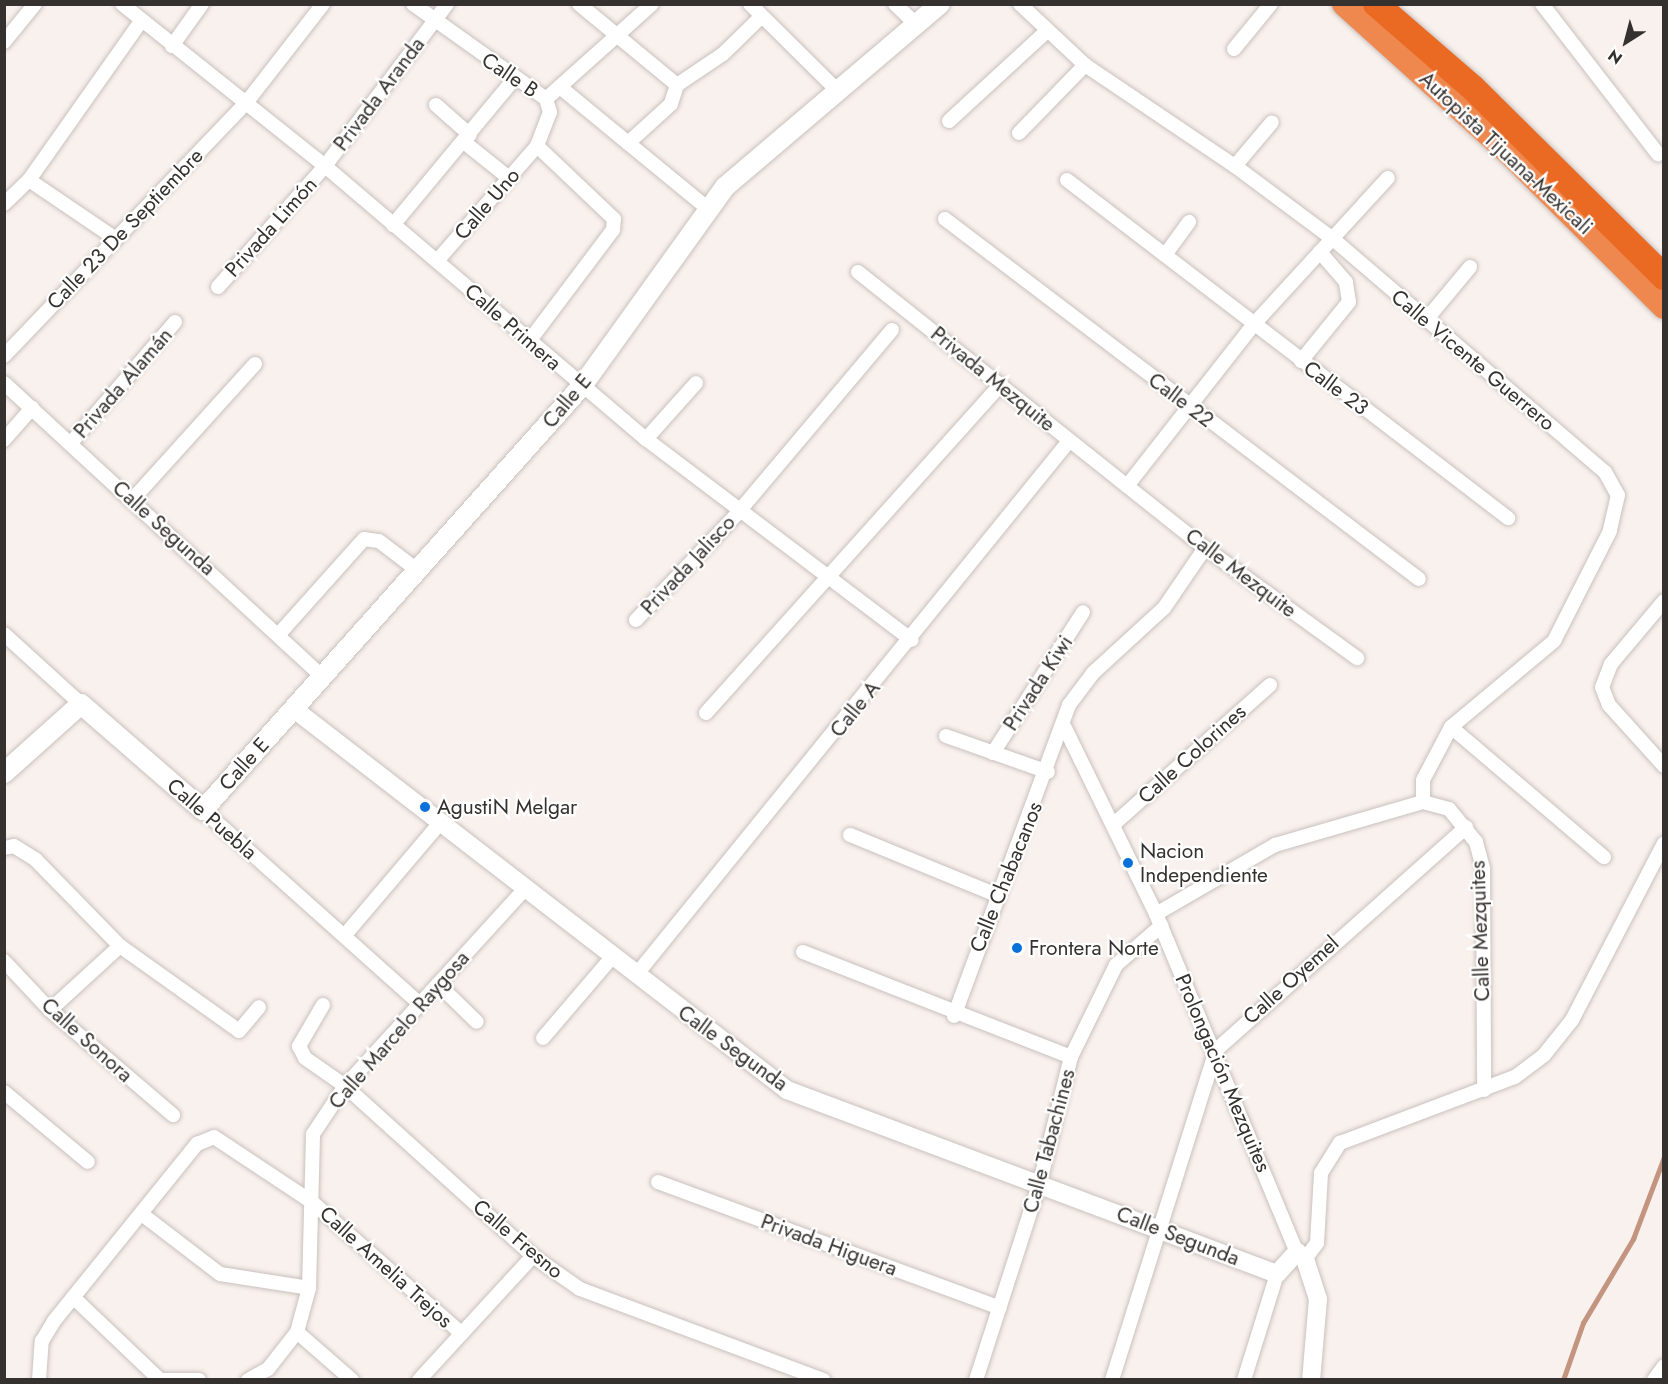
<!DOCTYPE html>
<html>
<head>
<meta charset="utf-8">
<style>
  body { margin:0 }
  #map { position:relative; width:1668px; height:1384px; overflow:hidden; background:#f9f1ed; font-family:Jost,sans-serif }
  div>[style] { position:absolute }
  .stream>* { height:4.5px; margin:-2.25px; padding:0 2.25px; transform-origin:2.25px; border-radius:2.25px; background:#c3947f }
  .roads { filter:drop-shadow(0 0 2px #c9c1be) drop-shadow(0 0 2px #c9c1be) }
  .minor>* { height:14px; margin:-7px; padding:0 7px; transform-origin:7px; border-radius:7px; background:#fff }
  .tertiary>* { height:18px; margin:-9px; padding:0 9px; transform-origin:9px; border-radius:9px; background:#fff }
  .secondary>* { height:20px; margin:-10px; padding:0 10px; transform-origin:10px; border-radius:10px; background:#fff }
  .trunk>* { height:24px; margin:-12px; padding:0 12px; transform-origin:12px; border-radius:12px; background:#ef884f }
  .motorway>* { height:26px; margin:-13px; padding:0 13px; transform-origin:13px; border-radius:13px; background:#eb6a23 }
  .dots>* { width:16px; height:16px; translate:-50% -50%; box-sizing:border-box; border:3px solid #fff; border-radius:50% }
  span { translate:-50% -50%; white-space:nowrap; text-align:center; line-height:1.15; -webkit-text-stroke:4.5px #fff; paint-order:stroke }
  .street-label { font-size:21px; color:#34312f }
  .poi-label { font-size:21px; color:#34312f }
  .left { translate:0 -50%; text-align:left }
  .frame { position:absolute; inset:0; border:6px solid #34312f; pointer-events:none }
  .north { position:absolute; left:1596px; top:12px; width:60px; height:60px; -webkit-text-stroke:4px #fff; paint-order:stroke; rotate:216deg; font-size:16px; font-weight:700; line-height:24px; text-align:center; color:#34312f }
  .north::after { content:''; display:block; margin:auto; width:21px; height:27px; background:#34312f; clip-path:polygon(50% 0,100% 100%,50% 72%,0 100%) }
</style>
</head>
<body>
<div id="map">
  <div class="stream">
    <div style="left:1563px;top:1380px;width:60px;rotate:-70.7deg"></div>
    <div style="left:1583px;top:1323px;width:98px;rotate:-59.2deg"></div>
    <div style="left:1633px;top:1239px;width:88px;rotate:-69.3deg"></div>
  </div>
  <div class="roads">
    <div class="minor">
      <div style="left:122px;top:4px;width:260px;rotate:38.6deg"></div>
      <div style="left:325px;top:166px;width:421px;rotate:40.4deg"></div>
      <div style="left:646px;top:439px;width:333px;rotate:37.1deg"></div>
      <div style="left:413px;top:4px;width:163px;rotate:35.5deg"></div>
      <div style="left:546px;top:99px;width:14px;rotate:73deg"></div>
      <div style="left:550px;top:112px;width:36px;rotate:111deg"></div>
      <div style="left:537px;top:146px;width:152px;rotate:131deg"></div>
      <div style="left:579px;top:4px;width:127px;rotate:39.6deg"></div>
      <div style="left:677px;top:85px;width:55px;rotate:-34deg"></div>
      <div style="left:723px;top:54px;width:54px;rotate:-44.3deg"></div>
      <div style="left:750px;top:4px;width:124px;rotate:44.7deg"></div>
      <div style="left:895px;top:4px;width:29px;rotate:44deg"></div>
      <div style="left:1020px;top:4px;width:89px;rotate:43.2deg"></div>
      <div style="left:1085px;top:65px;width:181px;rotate:34deg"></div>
      <div style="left:1235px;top:166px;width:122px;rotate:36.7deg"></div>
      <div style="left:1333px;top:239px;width:358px;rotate:40.6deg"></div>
      <div style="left:1605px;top:472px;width:26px;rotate:61deg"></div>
      <div style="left:1618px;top:495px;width:37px;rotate:103deg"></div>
      <div style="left:1610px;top:531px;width:123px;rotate:117deg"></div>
      <div style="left:1554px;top:641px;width:134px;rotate:140.1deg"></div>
      <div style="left:1451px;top:727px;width:60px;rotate:117.8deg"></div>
      <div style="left:1423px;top:780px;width:22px;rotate:90deg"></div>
      <div style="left:1542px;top:4px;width:190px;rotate:52.3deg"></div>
      <div style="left:4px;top:42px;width:49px;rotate:-50.8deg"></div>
      <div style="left:172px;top:46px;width:52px;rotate:-54.5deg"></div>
      <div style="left:1234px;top:49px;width:58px;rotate:-50.6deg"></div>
      <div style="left:677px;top:85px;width:20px;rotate:108deg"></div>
      <div style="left:671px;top:104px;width:58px;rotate:137.8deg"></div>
      <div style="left:628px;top:143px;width:102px;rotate:39.4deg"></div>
      <div style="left:560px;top:87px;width:88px;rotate:39.5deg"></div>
      <div style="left:546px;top:99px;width:142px;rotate:-41.9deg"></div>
      <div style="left:436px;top:105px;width:45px;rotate:41.4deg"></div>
      <div style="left:949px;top:121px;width:133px;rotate:-42.6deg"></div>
      <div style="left:1019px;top:133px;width:95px;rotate:-45.9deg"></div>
      <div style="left:464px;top:142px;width:58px;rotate:38.7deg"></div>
      <div style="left:1235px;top:166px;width:57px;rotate:-49.9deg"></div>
      <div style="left:29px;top:180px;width:102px;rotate:34.2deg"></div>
      <div style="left:1067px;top:180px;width:556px;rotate:37.47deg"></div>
      <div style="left:4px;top:204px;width:35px;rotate:-44deg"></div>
      <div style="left:29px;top:180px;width:194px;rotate:-54.8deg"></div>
      <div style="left:945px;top:219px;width:595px;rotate:37.22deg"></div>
      <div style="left:393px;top:225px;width:191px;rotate:-50.3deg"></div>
      <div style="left:1165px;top:255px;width:41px;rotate:-54deg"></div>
      <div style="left:858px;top:272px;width:443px;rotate:38.5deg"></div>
      <div style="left:1205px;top:548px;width:188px;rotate:35.9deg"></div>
      <div style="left:218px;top:287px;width:162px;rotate:-48.5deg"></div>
      <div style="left:325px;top:166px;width:203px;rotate:-53deg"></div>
      <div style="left:1426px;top:320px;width:69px;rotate:-50.3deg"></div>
      <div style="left:530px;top:340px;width:138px;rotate:-53deg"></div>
      <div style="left:613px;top:230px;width:11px;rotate:-85deg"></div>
      <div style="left:614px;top:219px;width:106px;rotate:-136.5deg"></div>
      <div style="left:4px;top:356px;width:350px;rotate:-46.3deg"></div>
      <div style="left:246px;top:103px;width:125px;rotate:-52.1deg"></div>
      <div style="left:1301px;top:361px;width:76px;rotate:-50.9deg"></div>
      <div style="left:1349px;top:302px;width:20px;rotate:-99deg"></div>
      <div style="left:1346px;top:282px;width:40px;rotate:-131deg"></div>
      <div style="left:4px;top:383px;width:432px;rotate:42.7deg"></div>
      <div style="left:646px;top:439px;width:75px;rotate:-48.2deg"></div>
      <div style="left:4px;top:440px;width:43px;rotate:-48.8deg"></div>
      <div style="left:70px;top:444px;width:161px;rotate:-49.3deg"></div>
      <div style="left:1127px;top:486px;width:206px;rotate:-51.9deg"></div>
      <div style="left:1254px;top:324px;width:198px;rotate:-47.5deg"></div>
      <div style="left:133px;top:499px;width:182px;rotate:-47.9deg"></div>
      <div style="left:1664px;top:601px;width:82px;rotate:130.1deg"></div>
      <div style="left:1611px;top:664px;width:25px;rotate:111deg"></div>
      <div style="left:1602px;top:687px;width:19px;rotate:69deg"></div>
      <div style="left:1609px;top:705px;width:82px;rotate:48deg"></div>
      <div style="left:636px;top:620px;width:145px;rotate:-46.4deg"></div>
      <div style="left:736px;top:515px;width:242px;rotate:-49.9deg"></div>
      <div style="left:4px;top:634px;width:104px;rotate:42.3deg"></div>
      <div style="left:279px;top:634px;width:127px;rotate:-48.2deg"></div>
      <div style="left:364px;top:539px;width:15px;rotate:8deg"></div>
      <div style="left:379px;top:541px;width:48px;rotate:37.3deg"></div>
      <div style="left:706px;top:713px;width:442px;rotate:-48.1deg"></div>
      <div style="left:1063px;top:724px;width:212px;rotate:63.9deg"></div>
      <div style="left:1156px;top:914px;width:366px;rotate:67.4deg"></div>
      <div style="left:1451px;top:727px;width:201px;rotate:40.4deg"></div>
      <div style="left:946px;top:736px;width:108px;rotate:19.4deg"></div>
      <div style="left:993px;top:753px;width:167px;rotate:-57.4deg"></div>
      <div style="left:203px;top:810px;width:291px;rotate:41.8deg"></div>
      <div style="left:1114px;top:824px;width:209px;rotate:-41.7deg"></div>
      <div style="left:850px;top:835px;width:156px;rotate:22.3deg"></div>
      <div style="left:4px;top:848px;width:10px;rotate:-11deg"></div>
      <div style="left:14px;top:846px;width:26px;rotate:32deg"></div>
      <div style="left:36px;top:860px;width:120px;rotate:45.7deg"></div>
      <div style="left:120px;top:946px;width:146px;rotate:35.5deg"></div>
      <div style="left:239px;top:1031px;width:31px;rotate:-50deg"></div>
      <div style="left:1156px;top:914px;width:138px;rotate:-30.1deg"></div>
      <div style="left:1275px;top:845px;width:154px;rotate:-16.2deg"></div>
      <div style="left:1423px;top:802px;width:27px;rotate:15deg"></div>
      <div style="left:1449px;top:809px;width:43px;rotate:50.7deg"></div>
      <div style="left:1476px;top:842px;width:28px;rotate:75deg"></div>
      <div style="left:1483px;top:869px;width:221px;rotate:89.7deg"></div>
      <div style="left:345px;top:935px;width:148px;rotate:-49.7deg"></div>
      <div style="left:803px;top:952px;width:288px;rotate:21.4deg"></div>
      <div style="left:4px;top:961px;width:67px;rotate:46.8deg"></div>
      <div style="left:50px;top:1010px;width:162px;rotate:40.5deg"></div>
      <div style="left:636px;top:975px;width:687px;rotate:-50.96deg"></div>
      <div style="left:438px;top:984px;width:54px;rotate:44.3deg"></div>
      <div style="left:323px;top:1005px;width:48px;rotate:120.3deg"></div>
      <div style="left:299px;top:1046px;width:13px;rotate:63deg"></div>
      <div style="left:305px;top:1058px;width:49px;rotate:35deg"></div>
      <div style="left:345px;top:1086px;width:253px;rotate:42.1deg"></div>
      <div style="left:533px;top:1256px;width:57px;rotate:35.1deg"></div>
      <div style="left:580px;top:1289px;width:260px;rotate:20.5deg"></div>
      <div style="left:50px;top:1010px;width:95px;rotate:-42.4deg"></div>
      <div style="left:954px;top:1016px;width:332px;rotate:-69.7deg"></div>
      <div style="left:1069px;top:705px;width:40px;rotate:-53deg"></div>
      <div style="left:1093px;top:673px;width:96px;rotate:-42.5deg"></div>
      <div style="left:1164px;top:608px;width:73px;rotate:-55.7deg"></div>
      <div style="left:543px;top:1038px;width:108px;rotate:-49.5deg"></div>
      <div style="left:4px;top:1092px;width:109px;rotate:39.8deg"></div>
      <div style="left:658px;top:1182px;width:364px;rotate:20.2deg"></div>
      <div style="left:143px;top:1215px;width:97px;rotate:37.5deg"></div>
      <div style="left:220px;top:1274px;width:90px;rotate:8.9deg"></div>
      <div style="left:1305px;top:1259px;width:20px;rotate:-53deg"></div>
      <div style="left:1317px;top:1243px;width:70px;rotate:-86.7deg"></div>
      <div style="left:1321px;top:1173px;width:36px;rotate:-58deg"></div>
      <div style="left:1340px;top:1143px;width:187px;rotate:-20.7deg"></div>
      <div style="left:1515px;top:1077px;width:36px;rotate:-37deg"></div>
      <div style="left:1544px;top:1055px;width:45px;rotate:-51.3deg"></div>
      <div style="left:1572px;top:1020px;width:199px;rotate:-62.5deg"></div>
      <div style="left:73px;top:1297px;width:119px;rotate:43.6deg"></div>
      <div style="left:297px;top:1332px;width:73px;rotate:41.1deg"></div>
      <div style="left:39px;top:1380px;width:39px;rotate:-86deg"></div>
      <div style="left:42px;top:1341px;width:23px;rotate:-59deg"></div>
      <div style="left:54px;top:1321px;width:228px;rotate:-51.1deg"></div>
      <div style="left:197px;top:1144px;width:18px;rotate:-22deg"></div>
      <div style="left:214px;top:1137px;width:118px;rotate:33.6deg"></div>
      <div style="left:312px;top:1202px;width:198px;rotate:41.3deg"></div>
      <div style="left:155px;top:1380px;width:44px"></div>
      <div style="left:248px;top:1380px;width:23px;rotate:-29deg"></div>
      <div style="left:268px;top:1369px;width:47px;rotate:-51.9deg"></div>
      <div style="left:297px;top:1332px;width:46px;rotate:-74.7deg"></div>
      <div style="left:309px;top:1288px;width:154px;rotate:-88.5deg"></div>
      <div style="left:313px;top:1134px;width:58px;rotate:-56.3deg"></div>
      <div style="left:345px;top:1086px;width:268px;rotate:-47.6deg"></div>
      <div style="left:419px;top:1380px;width:168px;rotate:-47.4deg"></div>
      <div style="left:976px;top:1380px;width:208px;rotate:-72.1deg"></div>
      <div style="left:1040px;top:1182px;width:129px;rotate:-76.1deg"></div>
      <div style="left:1071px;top:1057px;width:102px;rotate:-63.9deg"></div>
      <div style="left:1116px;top:965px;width:60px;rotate:-40.9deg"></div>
      <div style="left:1112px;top:1380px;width:346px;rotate:-72.5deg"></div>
      <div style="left:1216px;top:1050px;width:335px;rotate:-41.7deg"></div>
      <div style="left:1244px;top:1380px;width:111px;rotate:-72.7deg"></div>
      <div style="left:1654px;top:1380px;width:17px;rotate:-54deg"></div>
    </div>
    <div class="tertiary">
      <div style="left:294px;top:709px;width:623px;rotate:37.7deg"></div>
      <div style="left:787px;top:1090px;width:523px;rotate:20.58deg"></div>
      <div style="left:1277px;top:1274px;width:30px;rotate:-48deg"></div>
      <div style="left:1297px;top:1252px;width:11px;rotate:41deg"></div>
      <div style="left:1305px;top:1259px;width:42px;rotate:72deg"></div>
      <div style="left:1318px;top:1299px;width:81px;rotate:94.9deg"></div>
    </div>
    <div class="secondary">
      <div style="left:4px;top:773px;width:103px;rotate:-41.9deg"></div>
      <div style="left:81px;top:704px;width:162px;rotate:41deg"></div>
      <div style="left:203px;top:810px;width:569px;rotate:-48.21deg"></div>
      <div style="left:582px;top:386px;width:245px;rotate:-54.3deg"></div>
      <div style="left:725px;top:187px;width:282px;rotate:-40.4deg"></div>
    </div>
    <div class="trunk">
      <div style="left:1344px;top:4px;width:224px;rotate:42.1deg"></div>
      <div style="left:1510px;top:154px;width:217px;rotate:44.8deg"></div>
    </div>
    <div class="motorway">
      <div style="left:1376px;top:4px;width:128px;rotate:40.9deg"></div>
      <div style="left:1473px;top:88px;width:269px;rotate:44.7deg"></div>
    </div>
  </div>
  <div class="dots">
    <div style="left:425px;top:807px;background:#0872da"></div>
    <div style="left:1128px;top:863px;background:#0872da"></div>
    <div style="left:1017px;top:948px;background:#0872da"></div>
  </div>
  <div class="street-label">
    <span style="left:510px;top:75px;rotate:34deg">Calle B</span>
    <span style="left:379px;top:94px;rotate:-53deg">Privada Aranda</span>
    <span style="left:1506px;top:153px;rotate:43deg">Autopista Tijuana-Mexicali</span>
    <span style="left:487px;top:204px;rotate:-49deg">Calle Uno</span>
    <span style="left:271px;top:227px;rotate:-48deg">Privada Limón</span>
    <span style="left:125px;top:229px;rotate:-46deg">Calle 23 De Septiembre</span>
    <span style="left:513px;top:327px;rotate:41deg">Calle Primera</span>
    <span style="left:1473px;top:360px;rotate:40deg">Calle Vicente Guerrero</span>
    <span style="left:993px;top:379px;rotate:39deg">Privada Mezquite</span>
    <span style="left:123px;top:383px;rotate:-49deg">Privada Alamán</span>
    <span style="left:1336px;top:388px;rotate:37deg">Calle 23</span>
    <span style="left:1181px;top:400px;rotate:37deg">Calle 22</span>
    <span style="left:567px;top:401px;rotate:-50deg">Calle E</span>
    <span style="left:164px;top:528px;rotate:42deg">Calle Segunda</span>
    <span style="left:688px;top:565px;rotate:-47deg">Privada Jalisco</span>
    <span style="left:1241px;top:573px;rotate:37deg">Calle Mezquite</span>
    <span style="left:1038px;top:683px;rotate:-57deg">Privada Kiwi</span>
    <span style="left:855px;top:709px;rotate:-51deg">Calle A</span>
    <span style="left:1192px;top:754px;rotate:-42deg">Calle Colorines</span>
    <span style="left:244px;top:764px;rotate:-48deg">Calle E</span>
    <span style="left:212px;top:819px;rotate:41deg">Calle Puebla</span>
    <span style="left:1006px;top:877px;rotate:-68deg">Calle Chabacanos</span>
    <span style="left:1480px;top:931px;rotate:-92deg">Calle Mezquites</span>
    <span style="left:1291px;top:980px;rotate:-42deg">Calle Oyemel</span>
    <span style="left:399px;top:1030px;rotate:-49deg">Calle Marcelo Raygosa</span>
    <span style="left:87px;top:1040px;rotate:42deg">Calle Sonora</span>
    <span style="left:733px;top:1048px;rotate:36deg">Calle Segunda</span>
    <span style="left:1223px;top:1073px;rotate:67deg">Prolongación Mezquites</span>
    <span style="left:1049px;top:1141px;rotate:-75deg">Calle Tabachines</span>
    <span style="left:1178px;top:1236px;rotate:21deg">Calle Segunda</span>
    <span style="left:518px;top:1239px;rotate:40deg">Calle Fresno</span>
    <span style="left:829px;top:1245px;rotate:20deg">Privada Higuera</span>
    <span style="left:386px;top:1267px;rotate:42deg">Calle Amelia Trejos</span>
  </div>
  <div class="poi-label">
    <span class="left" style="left:437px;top:807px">AgustiN Melgar</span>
    <span class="left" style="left:1140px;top:863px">Nacion<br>Independiente</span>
    <span class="left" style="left:1029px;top:948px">Frontera Norte</span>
  </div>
  <div class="frame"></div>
  <div class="north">N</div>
</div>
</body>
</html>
